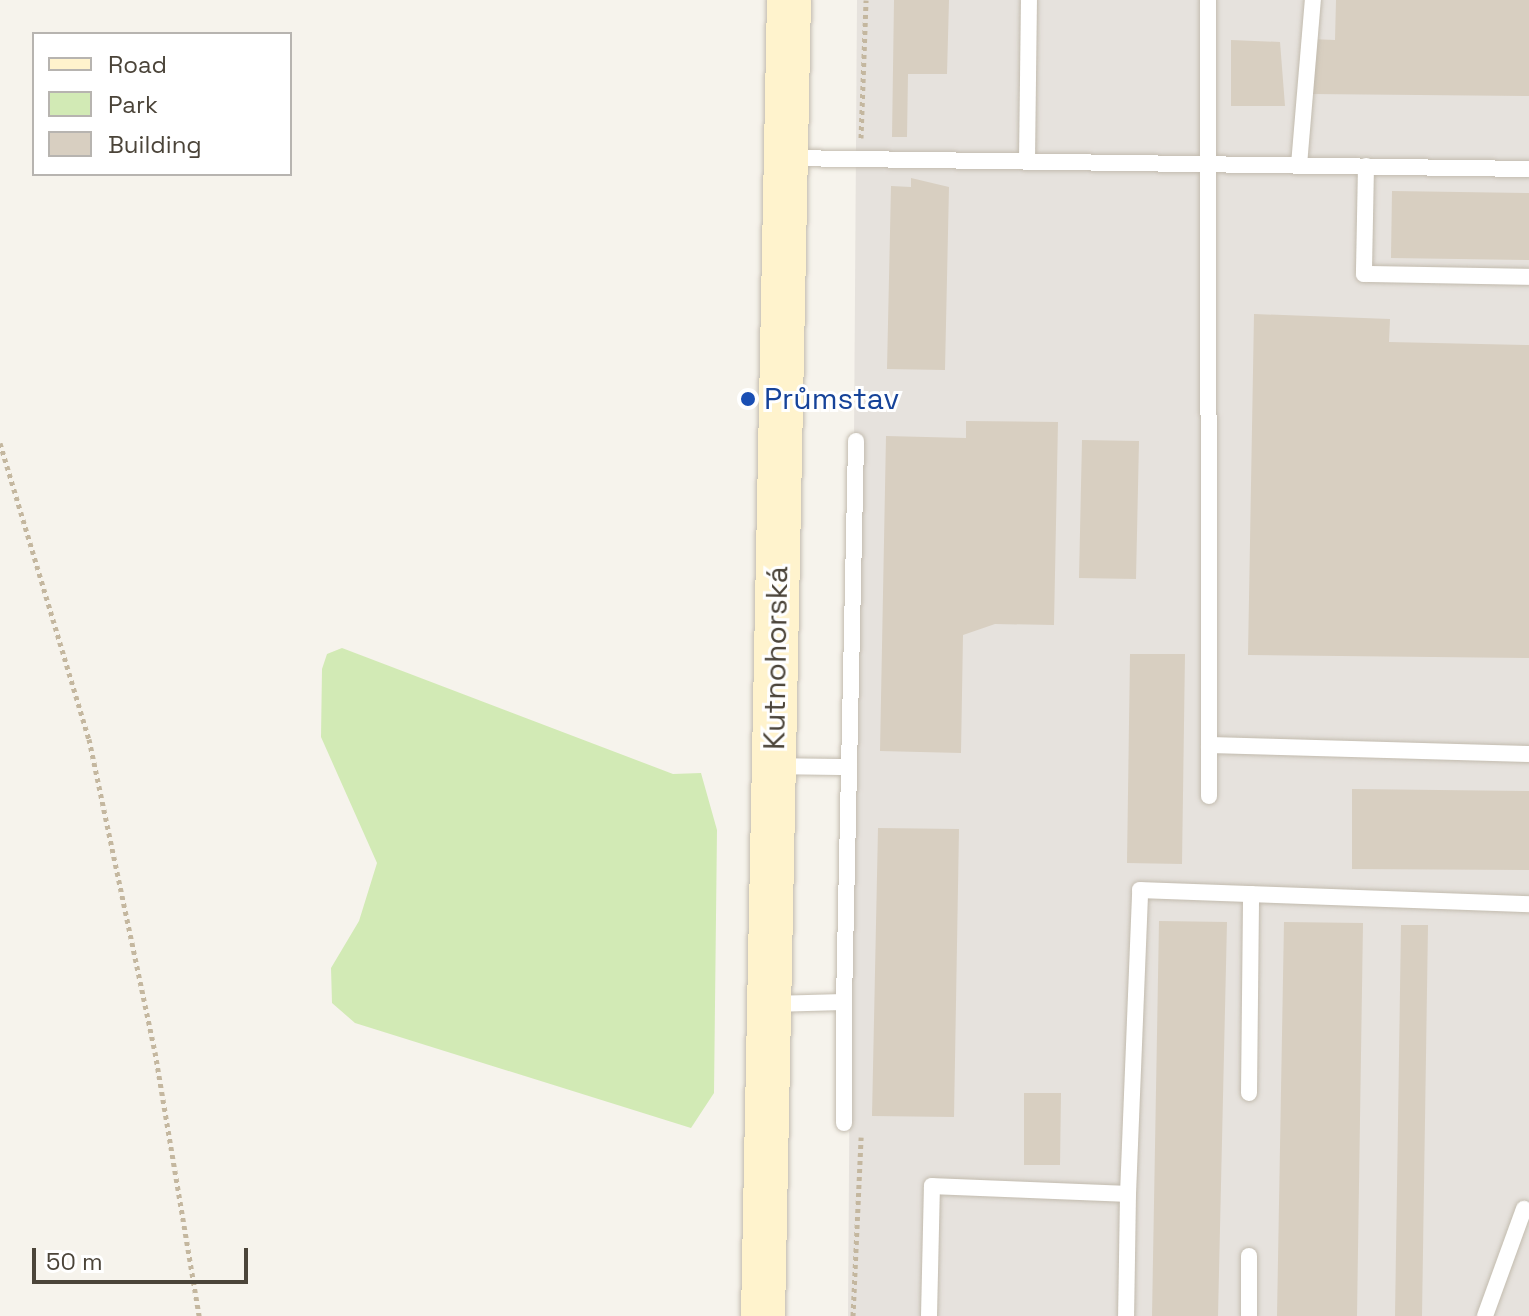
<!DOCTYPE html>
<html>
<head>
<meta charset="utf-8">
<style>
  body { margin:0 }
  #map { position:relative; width:1529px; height:1316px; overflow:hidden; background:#f6f3ec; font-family:"Space Grotesk",sans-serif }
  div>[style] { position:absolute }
  .industrial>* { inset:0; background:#e6e2dd }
  .green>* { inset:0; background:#d2eab5 }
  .building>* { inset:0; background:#d8cfc1 }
  .path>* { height:5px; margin-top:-2.5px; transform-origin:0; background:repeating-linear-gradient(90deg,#c4b79f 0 4px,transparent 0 8px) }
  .roads { filter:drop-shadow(0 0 2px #c2bbae) drop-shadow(0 0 2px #c2bbae) }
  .service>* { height:16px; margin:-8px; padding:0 8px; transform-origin:8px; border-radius:8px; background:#fff }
  .secondary>* { height:44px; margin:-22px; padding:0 22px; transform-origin:22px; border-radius:22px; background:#fff3cd }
  .dots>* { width:22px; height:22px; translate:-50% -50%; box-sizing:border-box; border:4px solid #fff; border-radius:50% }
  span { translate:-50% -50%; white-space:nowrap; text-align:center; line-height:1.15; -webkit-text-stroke:6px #fff; paint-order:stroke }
  .transit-label { font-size:30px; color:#164399 }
  .left { translate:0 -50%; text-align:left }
  .street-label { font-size:30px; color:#4b4439 }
  .legend { position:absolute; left:32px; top:32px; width:260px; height:144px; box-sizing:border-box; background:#fff; border:2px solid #b7b4b0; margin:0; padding:10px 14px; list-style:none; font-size:24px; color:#4b4439 }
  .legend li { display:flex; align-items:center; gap:16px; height:40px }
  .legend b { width:40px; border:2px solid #b7b4b0 }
  .scale { position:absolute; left:32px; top:1248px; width:216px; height:36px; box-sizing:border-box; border:4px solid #4b4439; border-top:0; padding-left:10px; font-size:24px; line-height:28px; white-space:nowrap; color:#4b4439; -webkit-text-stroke:6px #fff; paint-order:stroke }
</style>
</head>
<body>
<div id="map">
  <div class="industrial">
    <div style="clip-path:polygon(857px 0,1529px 0,1529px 1316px,848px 1316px)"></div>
  </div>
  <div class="green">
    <div style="clip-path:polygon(342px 648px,673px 774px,701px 773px,717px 830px,714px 1093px,691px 1128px,355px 1023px,332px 1003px,331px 968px,359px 921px,377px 863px,321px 737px,322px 669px,327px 654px)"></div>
  </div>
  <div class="building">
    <div style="clip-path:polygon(894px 0,949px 0,947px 74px,908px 74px,907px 137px,892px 137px)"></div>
    <div style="clip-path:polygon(1336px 0,1529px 0,1529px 96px,1311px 94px,1311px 39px,1335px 40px)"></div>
    <div style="clip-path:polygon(1231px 40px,1280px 42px,1285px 106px,1231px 106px)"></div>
    <div style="clip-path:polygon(911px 178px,949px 187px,945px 370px,887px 369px,891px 186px,911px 187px)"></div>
    <div style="clip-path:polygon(1392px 191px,1529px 193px,1529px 260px,1391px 258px)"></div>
    <div style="clip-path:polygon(1254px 314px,1390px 319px,1389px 342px,1529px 345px,1529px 658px,1248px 655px)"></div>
    <div style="clip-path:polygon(966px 421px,1058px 422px,1054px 625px,995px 624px,963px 635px,961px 753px,880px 751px,886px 436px,966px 438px)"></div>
    <div style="clip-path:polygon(1082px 440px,1139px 441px,1136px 579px,1079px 578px)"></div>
    <div style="clip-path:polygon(1130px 654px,1185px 654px,1182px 864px,1127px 863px)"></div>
    <div style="clip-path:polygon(1352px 789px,1529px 791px,1529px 870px,1352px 869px)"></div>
    <div style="clip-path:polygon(878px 828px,959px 829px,954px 1117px,872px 1116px)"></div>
    <div style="clip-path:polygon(1159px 921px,1227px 922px,1218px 1316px,1152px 1316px)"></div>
    <div style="clip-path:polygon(1284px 922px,1363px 923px,1357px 1316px,1277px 1316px)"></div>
    <div style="clip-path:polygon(1401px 925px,1428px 925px,1422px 1316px,1395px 1316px)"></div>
    <div style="clip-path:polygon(1024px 1093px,1061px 1093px,1060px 1165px,1024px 1165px)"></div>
  </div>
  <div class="path">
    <div style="left:861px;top:138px;width:138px;rotate:-87.9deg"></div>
    <div style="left:0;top:443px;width:309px;rotate:73.3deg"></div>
    <div style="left:89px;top:739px;width:320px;rotate:78.1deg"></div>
    <div style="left:155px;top:1052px;width:268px;rotate:80.5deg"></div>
    <div style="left:853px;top:1316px;width:179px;rotate:-87.4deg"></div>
  </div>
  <div class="roads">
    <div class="service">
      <div style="left:1208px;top:0;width:796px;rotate:89.93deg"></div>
      <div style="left:787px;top:158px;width:742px;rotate:0.85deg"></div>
      <div style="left:1027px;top:161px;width:161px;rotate:-89.3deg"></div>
      <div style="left:1299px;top:165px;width:166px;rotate:-85.2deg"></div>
      <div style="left:1366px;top:166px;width:108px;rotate:91.1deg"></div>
      <div style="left:1364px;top:274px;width:165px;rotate:1deg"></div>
      <div style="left:1209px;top:745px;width:320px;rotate:1.6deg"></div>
      <div style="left:775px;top:766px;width:74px;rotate:0.8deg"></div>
      <div style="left:844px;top:1002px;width:561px;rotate:-88.77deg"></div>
      <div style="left:771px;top:1004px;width:73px;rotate:-1.6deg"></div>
      <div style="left:844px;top:1002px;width:121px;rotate:90deg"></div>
      <div style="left:1249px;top:1093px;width:199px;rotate:-89.4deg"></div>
      <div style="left:1128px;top:1194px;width:304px;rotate:-87.7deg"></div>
      <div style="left:1140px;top:890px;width:389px;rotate:2.1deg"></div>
      <div style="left:929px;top:1316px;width:130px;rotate:-88.7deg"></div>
      <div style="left:932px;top:1186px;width:196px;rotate:2.3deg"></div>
      <div style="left:1128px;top:1194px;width:122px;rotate:90.9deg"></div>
      <div style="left:1249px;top:1316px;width:60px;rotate:-90deg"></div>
      <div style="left:1485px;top:1316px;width:114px;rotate:-70deg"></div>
    </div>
    <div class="secondary">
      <div style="left:763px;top:1316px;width:1316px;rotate:-88.87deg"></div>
    </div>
  </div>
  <div class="dots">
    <div style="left:748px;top:399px;background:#1a4fb4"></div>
  </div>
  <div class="transit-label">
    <span class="left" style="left:764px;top:399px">Průmstav</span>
  </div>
  <div class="street-label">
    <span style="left:776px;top:658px;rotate:-89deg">Kutnohorská</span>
  </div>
  <ul class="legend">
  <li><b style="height:10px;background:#fff3cd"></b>Road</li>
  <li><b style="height:22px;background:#d2eab5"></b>Park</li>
  <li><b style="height:22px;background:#d8cfc1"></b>Building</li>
  </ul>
  <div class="scale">50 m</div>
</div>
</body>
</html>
